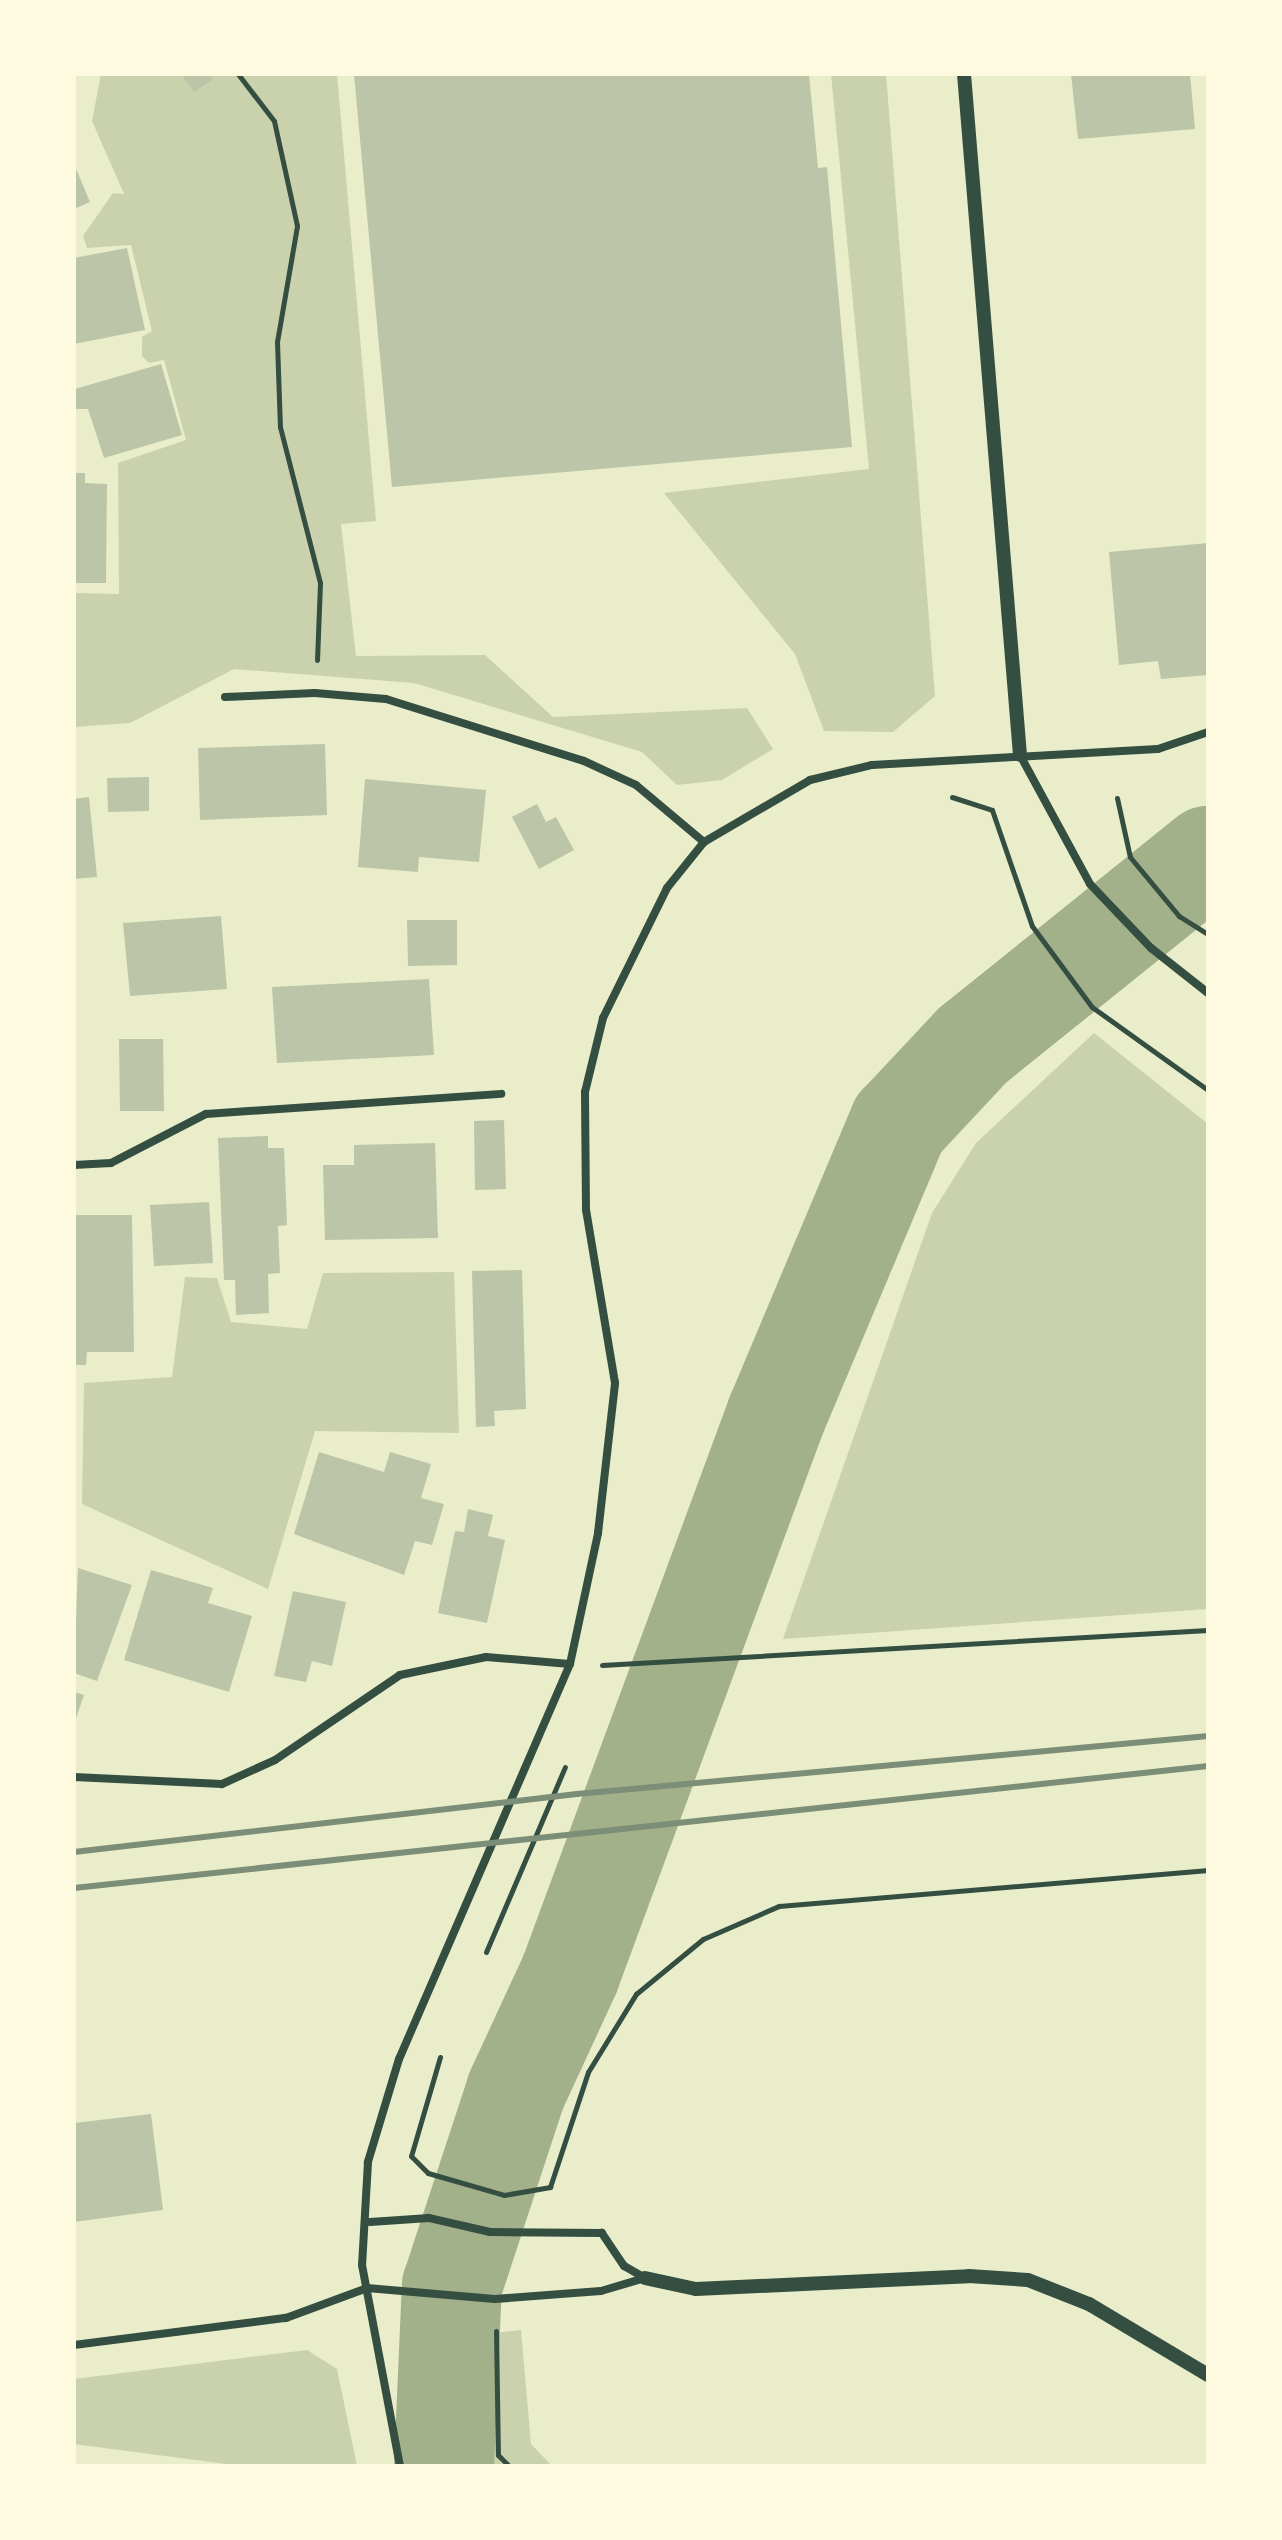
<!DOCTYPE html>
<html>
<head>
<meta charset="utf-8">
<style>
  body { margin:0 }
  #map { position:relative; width:1282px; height:2540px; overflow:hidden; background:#e9edc9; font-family:Jost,sans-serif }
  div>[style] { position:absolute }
  .green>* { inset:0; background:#cad2ad }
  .river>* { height:100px; margin:-50px; padding:0 50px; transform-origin:50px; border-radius:50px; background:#a3b18a }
  .building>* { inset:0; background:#bcc5a7 }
  .path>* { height:5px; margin:-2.5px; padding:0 2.5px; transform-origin:2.5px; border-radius:2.5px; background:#344e41 }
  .minor>* { height:8px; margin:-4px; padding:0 4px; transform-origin:4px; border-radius:4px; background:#344e41 }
  .tertiary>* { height:14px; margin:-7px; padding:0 7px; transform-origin:7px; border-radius:7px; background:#344e41 }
  .rail>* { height:6px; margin:-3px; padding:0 3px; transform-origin:3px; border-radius:3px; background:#7c8e77 }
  span { translate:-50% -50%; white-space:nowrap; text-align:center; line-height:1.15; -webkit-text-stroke:8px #fefae0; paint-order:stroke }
  .frame { position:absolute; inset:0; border:76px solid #fefae0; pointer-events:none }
</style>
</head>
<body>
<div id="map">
  <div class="green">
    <div style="clip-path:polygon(101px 74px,337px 74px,376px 521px,341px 524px,356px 656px,485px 655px,553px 717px,747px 708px,773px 749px,722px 780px,677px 785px,642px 752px,414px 683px,234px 669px,130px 723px,74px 727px,74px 593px,119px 594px,118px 463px,186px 440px,164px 360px,149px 363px,142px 356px,142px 337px,152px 331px,131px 245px,87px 248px,83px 236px,113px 193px,124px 194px,92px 121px)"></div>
    <div style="clip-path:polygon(831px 74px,886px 74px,935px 696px,893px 732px,824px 731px,795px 654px,664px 493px,869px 469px)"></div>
    <div style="clip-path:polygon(1094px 1033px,1208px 1124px,1208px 1609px,783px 1639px,932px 1213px,976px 1143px)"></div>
    <div style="clip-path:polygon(454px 1272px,459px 1433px,315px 1431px,268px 1589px,82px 1504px,84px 1383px,172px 1377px,185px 1277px,217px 1278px,231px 1322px,307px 1329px,323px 1273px)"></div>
    <div style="clip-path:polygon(521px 2330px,531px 2444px,552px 2466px,486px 2466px,485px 2334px)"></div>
    <div style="clip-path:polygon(307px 2350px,337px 2369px,357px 2466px,241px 2466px,74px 2444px,74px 2379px)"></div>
  </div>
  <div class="river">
    <div style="left:444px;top:2466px;width:180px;rotate:-87.5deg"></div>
    <div style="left:452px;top:2286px;width:205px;rotate:-71.8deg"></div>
    <div style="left:516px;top:2091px;width:129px;rotate:-65.2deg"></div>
    <div style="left:570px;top:1974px;width:595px;rotate:-69.74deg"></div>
    <div style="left:776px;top:1416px;width:317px;rotate:-67.2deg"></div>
    <div style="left:899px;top:1124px;width:108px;rotate:-46.9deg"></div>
    <div style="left:973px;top:1045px;width:302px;rotate:-38.8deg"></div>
  </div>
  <div class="building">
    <div style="clip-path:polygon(181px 74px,210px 74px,213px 79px,194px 92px)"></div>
    <div style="clip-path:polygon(354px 74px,809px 74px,818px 168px,827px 167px,852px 447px,392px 487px)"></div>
    <div style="clip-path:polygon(1071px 74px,1190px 74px,1195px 129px,1078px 139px)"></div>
    <div style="clip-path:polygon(74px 164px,90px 202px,74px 209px)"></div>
    <div style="clip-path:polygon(127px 248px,145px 330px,74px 344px,74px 258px)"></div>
    <div style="clip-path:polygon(161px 364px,182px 435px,104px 458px,88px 409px,76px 409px,75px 389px)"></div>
    <div style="clip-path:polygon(74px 473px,85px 473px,85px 483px,107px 484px,106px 583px,74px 583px)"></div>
    <div style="clip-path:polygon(1208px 543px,1208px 675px,1161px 679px,1158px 661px,1119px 665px,1109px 552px)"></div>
    <div style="clip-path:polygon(325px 744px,327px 815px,200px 820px,198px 748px)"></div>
    <div style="clip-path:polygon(149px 777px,149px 811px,108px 812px,107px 778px)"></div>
    <div style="clip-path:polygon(365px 779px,486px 790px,479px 862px,419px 857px,418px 872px,358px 867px)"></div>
    <div style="clip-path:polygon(89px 797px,97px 877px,74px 879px,74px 799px)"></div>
    <div style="clip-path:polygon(537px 804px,546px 822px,556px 817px,574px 850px,539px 869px,512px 817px)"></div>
    <div style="clip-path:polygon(221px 916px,227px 989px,130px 996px,123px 923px)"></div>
    <div style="clip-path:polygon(407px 920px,457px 920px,457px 965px,408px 966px)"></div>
    <div style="clip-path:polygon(429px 979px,434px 1055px,277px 1063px,272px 987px)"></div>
    <div style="clip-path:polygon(119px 1039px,163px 1039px,164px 1111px,120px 1111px)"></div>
    <div style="clip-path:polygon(504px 1120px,506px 1189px,475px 1190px,474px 1121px)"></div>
    <div style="clip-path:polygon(268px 1136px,268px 1148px,284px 1148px,287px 1225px,278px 1226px,280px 1273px,268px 1274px,269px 1313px,236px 1315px,235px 1280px,224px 1280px,218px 1138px)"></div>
    <div style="clip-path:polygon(435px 1143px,438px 1238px,325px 1240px,323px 1165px,354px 1165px,354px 1145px)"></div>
    <div style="clip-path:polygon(209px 1202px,213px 1263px,154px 1266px,150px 1205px)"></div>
    <div style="clip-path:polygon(74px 1215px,132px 1215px,134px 1352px,87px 1352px,86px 1365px,74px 1365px)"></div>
    <div style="clip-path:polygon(522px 1270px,526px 1409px,494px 1411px,495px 1426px,476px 1427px,472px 1271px)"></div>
    <div style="clip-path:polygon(319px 1452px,384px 1472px,390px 1452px,431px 1464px,421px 1498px,444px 1504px,432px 1545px,415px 1541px,404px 1575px,294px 1534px)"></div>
    <div style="clip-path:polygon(468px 1509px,493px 1515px,488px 1536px,505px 1540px,487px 1623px,438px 1613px,455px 1531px,464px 1532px)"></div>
    <div style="clip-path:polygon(78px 1568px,132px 1585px,97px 1681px,74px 1673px)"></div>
    <div style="clip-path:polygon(151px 1570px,213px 1588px,208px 1603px,252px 1616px,229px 1692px,124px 1660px)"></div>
    <div style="clip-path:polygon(293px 1591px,346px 1602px,332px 1666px,312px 1661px,306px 1682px,274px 1676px)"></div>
    <div style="clip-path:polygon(74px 1692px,84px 1695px,74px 1724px)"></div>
    <div style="clip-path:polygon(151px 2114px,163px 2210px,74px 2222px,74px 2123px)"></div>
  </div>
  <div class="path">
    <div style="left:238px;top:74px;width:59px;rotate:52.5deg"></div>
    <div style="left:274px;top:121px;width:107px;rotate:77.6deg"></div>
    <div style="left:297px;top:226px;width:118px;rotate:99.8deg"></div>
    <div style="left:277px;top:342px;width:85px;rotate:88deg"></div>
    <div style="left:280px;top:427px;width:161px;rotate:75.6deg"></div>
    <div style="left:320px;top:583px;width:77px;rotate:92.2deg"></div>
    <div style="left:952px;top:797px;width:42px;rotate:18deg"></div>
    <div style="left:992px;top:810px;width:123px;rotate:71deg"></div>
    <div style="left:1032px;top:926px;width:101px;rotate:53.5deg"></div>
    <div style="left:1092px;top:1007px;width:143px;rotate:35.6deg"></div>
    <div style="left:1117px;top:798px;width:60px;rotate:77.6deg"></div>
    <div style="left:1130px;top:857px;width:77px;rotate:50.3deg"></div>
    <div style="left:1179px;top:916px;width:34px;rotate:32deg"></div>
    <div style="left:602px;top:1665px;width:607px;rotate:-3.31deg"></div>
    <div style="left:486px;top:1952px;width:201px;rotate:-66.9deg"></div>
    <div style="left:440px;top:2057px;width:103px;rotate:106.3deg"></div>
    <div style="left:411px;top:2156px;width:24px;rotate:45deg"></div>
    <div style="left:428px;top:2173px;width:79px;rotate:16.1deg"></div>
    <div style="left:504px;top:2195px;width:47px;rotate:-9.9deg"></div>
    <div style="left:550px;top:2187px;width:121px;rotate:-71.7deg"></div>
    <div style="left:588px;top:2072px;width:92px;rotate:-58.4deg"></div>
    <div style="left:636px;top:1994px;width:87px;rotate:-39.4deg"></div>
    <div style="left:703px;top:1939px;width:83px;rotate:-23.5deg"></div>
    <div style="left:779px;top:1906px;width:431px;rotate:-4.8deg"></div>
    <div style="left:496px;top:2331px;width:124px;rotate:89.1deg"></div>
    <div style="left:498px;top:2455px;width:16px;rotate:45deg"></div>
  </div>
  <div class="minor">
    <div style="left:225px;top:697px;width:90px;rotate:-2.5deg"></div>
    <div style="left:315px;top:693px;width:71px;rotate:4.8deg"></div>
    <div style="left:386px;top:699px;width:207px;rotate:17.4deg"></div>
    <div style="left:584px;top:761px;width:57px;rotate:24.8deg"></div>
    <div style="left:636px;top:785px;width:89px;rotate:40deg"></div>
    <div style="left:1020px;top:755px;width:147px;rotate:61.5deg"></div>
    <div style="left:1090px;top:884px;width:88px;rotate:46.4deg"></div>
    <div style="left:1151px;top:948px;width:73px;rotate:38.3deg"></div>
    <div style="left:74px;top:1165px;width:37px;rotate:-3deg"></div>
    <div style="left:111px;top:1163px;width:107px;rotate:-27.3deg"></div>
    <div style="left:206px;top:1114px;width:296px;rotate:-3.9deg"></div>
    <div style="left:570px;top:1664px;width:134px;rotate:-77.9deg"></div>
    <div style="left:598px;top:1533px;width:151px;rotate:-83.5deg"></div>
    <div style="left:615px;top:1383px;width:175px;rotate:-99.5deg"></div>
    <div style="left:586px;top:1210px;width:118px;rotate:-90.5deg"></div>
    <div style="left:585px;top:1092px;width:76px;rotate:-76.3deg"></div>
    <div style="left:603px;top:1018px;width:145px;rotate:-63.8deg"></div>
    <div style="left:667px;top:888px;width:59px;rotate:-51.2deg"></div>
    <div style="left:704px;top:842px;width:123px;rotate:-30.3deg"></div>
    <div style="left:810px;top:780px;width:64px;rotate:-13.6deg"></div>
    <div style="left:872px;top:765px;width:286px;rotate:-3.2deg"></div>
    <div style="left:1158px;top:749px;width:53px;rotate:-18.8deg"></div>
    <div style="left:74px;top:1777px;width:148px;rotate:2.7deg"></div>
    <div style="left:222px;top:1784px;width:58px;rotate:-24.4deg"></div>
    <div style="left:275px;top:1760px;width:151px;rotate:-34.2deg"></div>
    <div style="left:400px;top:1675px;width:88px;rotate:-11.8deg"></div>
    <div style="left:486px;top:1657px;width:84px;rotate:4.8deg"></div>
    <div style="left:570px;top:1664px;width:430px;rotate:113.4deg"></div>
    <div style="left:399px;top:2059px;width:108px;rotate:106.8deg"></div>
    <div style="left:368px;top:2162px;width:103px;rotate:93.3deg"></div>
    <div style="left:362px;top:2265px;width:205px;rotate:79.3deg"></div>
    <div style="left:74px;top:2345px;width:214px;rotate:-7.3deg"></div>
    <div style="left:286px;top:2318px;width:86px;rotate:-20.3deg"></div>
    <div style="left:367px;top:2288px;width:128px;rotate:4.9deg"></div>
    <div style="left:495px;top:2299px;width:106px;rotate:-4.3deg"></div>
    <div style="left:601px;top:2291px;width:46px;rotate:-16.5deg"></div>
    <div style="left:645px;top:2278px;width:24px;rotate:-150deg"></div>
    <div style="left:624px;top:2266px;width:40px;rotate:-124deg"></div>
    <div style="left:602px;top:2233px;width:112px;rotate:-179.5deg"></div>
    <div style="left:490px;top:2232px;width:63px;rotate:-167.1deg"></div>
    <div style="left:429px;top:2218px;width:59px;rotate:176.1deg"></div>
  </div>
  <div class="tertiary">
    <div style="left:964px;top:74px;width:683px;rotate:85.3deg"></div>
    <div style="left:645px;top:2278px;width:52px;rotate:12.2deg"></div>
    <div style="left:696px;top:2289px;width:273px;rotate:-2.7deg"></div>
    <div style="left:969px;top:2276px;width:59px;rotate:3.9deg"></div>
    <div style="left:1028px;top:2280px;width:66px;rotate:21.5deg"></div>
    <div style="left:1089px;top:2304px;width:139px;rotate:30.8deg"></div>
  </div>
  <div class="rail">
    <div style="left:74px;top:1852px;width:506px;rotate:-6.58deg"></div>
    <div style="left:577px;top:1794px;width:634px;rotate:-5.25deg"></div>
    <div style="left:74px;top:1888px;width:1141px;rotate:-6.14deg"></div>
  </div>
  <div class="frame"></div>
</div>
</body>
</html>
